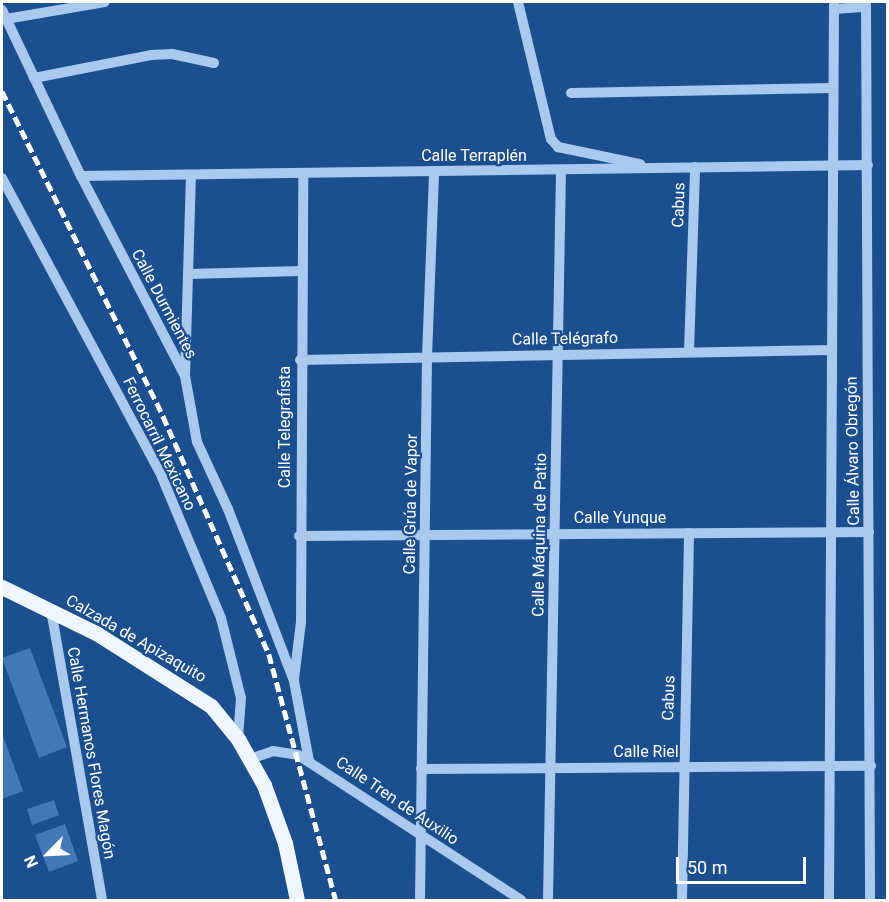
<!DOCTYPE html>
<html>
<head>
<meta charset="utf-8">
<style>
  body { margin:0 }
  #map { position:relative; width:889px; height:902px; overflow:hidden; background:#1b4f8f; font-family:Roboto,sans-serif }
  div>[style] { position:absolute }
  .building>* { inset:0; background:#4478b7 }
  .minor>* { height:10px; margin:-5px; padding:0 5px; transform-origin:5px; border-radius:5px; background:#a9c9ee }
  .major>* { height:15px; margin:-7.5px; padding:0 7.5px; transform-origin:7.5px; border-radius:7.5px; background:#f0f6ff }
  .rail>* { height:4.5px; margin-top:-2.25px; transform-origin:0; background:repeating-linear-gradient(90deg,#fff 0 10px,transparent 0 14.5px) }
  span { translate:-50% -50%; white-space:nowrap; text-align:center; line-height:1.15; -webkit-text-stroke:4.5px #1b4f8f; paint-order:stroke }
  .street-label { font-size:16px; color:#fff }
  .frame { position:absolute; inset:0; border:3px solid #fff; pointer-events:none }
  .north { position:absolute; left:18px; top:824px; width:60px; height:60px; -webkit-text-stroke:4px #1b4f8f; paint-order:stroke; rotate:246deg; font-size:16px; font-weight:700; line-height:24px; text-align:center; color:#fff }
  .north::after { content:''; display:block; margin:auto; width:21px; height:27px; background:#fff; clip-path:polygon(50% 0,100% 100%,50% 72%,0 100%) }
  .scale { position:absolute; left:676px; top:857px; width:130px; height:27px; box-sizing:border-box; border:3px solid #fff; border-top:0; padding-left:8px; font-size:18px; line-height:21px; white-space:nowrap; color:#fff; -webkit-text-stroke:4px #1b4f8f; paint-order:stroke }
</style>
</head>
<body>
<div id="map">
  <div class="building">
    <div style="clip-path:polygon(30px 648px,67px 747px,39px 758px,2px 658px)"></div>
    <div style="clip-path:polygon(2px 733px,23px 791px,2px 799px)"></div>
    <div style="clip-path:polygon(54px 800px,59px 815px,32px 825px,27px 809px)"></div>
    <div style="clip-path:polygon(65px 824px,78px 861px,49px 872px,35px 835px)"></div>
  </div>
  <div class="minor">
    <div style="left:518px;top:2px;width:141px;rotate:76.5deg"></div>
    <div style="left:551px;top:139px;width:11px;rotate:49deg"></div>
    <div style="left:558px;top:147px;width:84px;rotate:11.7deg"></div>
    <div style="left:866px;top:2px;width:898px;rotate:89.74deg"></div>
    <div style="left:834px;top:9px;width:32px;rotate:-4deg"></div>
    <div style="left:2px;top:10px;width:184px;rotate:64.6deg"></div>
    <div style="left:81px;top:176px;width:225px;rotate:62.5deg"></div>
    <div style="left:185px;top:376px;width:67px;rotate:79.7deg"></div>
    <div style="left:197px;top:442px;width:74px;rotate:65.2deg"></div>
    <div style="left:228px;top:509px;width:184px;rotate:69deg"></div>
    <div style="left:294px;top:681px;width:81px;rotate:79.4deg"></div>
    <div style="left:6px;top:19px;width:100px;rotate:-9.7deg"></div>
    <div style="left:34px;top:78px;width:119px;rotate:-11.1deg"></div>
    <div style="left:151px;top:55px;width:21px;rotate:-3deg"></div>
    <div style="left:172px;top:54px;width:43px;rotate:12.1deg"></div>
    <div style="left:571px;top:93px;width:262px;rotate:-1.1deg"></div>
    <div style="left:81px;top:176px;width:787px;rotate:-0.8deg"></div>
    <div style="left:2px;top:178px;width:339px;rotate:61.8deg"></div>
    <div style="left:162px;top:477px;width:153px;rotate:67.3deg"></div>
    <div style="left:221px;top:618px;width:82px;rotate:76deg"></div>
    <div style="left:241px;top:698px;width:41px;rotate:94.2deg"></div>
    <div style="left:188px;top:274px;width:114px;rotate:-1.5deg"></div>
    <div style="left:689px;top:352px;width:185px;rotate:-88.1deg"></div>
    <div style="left:300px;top:360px;width:531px;rotate:-1.08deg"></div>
    <div style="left:185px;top:376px;width:201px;rotate:-88.3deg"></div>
    <div style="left:299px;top:536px;width:570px;rotate:-0.4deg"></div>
    <div style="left:51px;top:610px;width:294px;rotate:80deg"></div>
    <div style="left:294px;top:679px;width:57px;rotate:-83deg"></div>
    <div style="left:301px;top:622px;width:449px;rotate:-89.7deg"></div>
    <div style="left:250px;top:759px;width:24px;rotate:-19deg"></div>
    <div style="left:273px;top:751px;width:25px;rotate:9deg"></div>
    <div style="left:298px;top:755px;width:266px;rotate:33deg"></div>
    <div style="left:421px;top:769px;width:450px;rotate:-0.4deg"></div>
    <div style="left:420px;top:900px;width:543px;rotate:-89.26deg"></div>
    <div style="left:427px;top:357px;width:186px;rotate:-87.8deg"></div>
    <div style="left:548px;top:900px;width:729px;rotate:-88.98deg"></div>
    <div style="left:682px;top:900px;width:367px;rotate:-88.9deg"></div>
    <div style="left:829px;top:900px;width:898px;rotate:-89.68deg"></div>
  </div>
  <div class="major">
    <div style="left:2px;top:587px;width:105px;rotate:26.1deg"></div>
    <div style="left:96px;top:633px;width:136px;rotate:32.4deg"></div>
    <div style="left:211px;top:706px;width:43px;rotate:50.7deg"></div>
    <div style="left:238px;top:739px;width:53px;rotate:60.5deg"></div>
    <div style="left:264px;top:785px;width:62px;rotate:70.1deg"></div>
    <div style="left:285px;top:843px;width:58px;rotate:78.1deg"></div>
  </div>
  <div class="rail">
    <div style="left:2px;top:91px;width:363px;rotate:63.6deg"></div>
    <div style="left:163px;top:416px;width:261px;rotate:66deg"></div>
    <div style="left:269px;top:654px;width:255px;rotate:74.8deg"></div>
  </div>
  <div class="street-label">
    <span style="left:474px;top:156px">Calle Terraplén</span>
    <span style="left:679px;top:205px;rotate:-88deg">Cabus</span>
    <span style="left:164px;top:304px;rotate:62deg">Calle Durmientes</span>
    <span style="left:565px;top:339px;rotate:-1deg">Calle Telégrafo</span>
    <span style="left:285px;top:427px;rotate:-90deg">Calle Telegrafista</span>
    <span style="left:159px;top:444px;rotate:64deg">Ferrocarril Mexicano</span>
    <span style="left:853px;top:451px;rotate:-91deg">Calle Álvaro Obregón</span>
    <span style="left:411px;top:504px;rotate:-89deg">Calle Grúa de Vapor</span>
    <span style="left:620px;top:518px">Calle Yunque</span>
    <span style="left:540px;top:535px;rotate:-89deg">Calle Máquina de Patio</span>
    <span style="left:136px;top:639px;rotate:30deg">Calzada de Apizaquito</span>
    <span style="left:669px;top:698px;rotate:-88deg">Cabus</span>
    <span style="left:646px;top:752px">Calle Riel</span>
    <span style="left:91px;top:753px;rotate:80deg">Calle Hermanos Flores Magón</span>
    <span style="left:397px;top:801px;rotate:34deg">Calle Tren de Auxilio</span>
  </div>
  <div class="frame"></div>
  <div class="north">N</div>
  <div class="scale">50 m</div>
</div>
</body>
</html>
